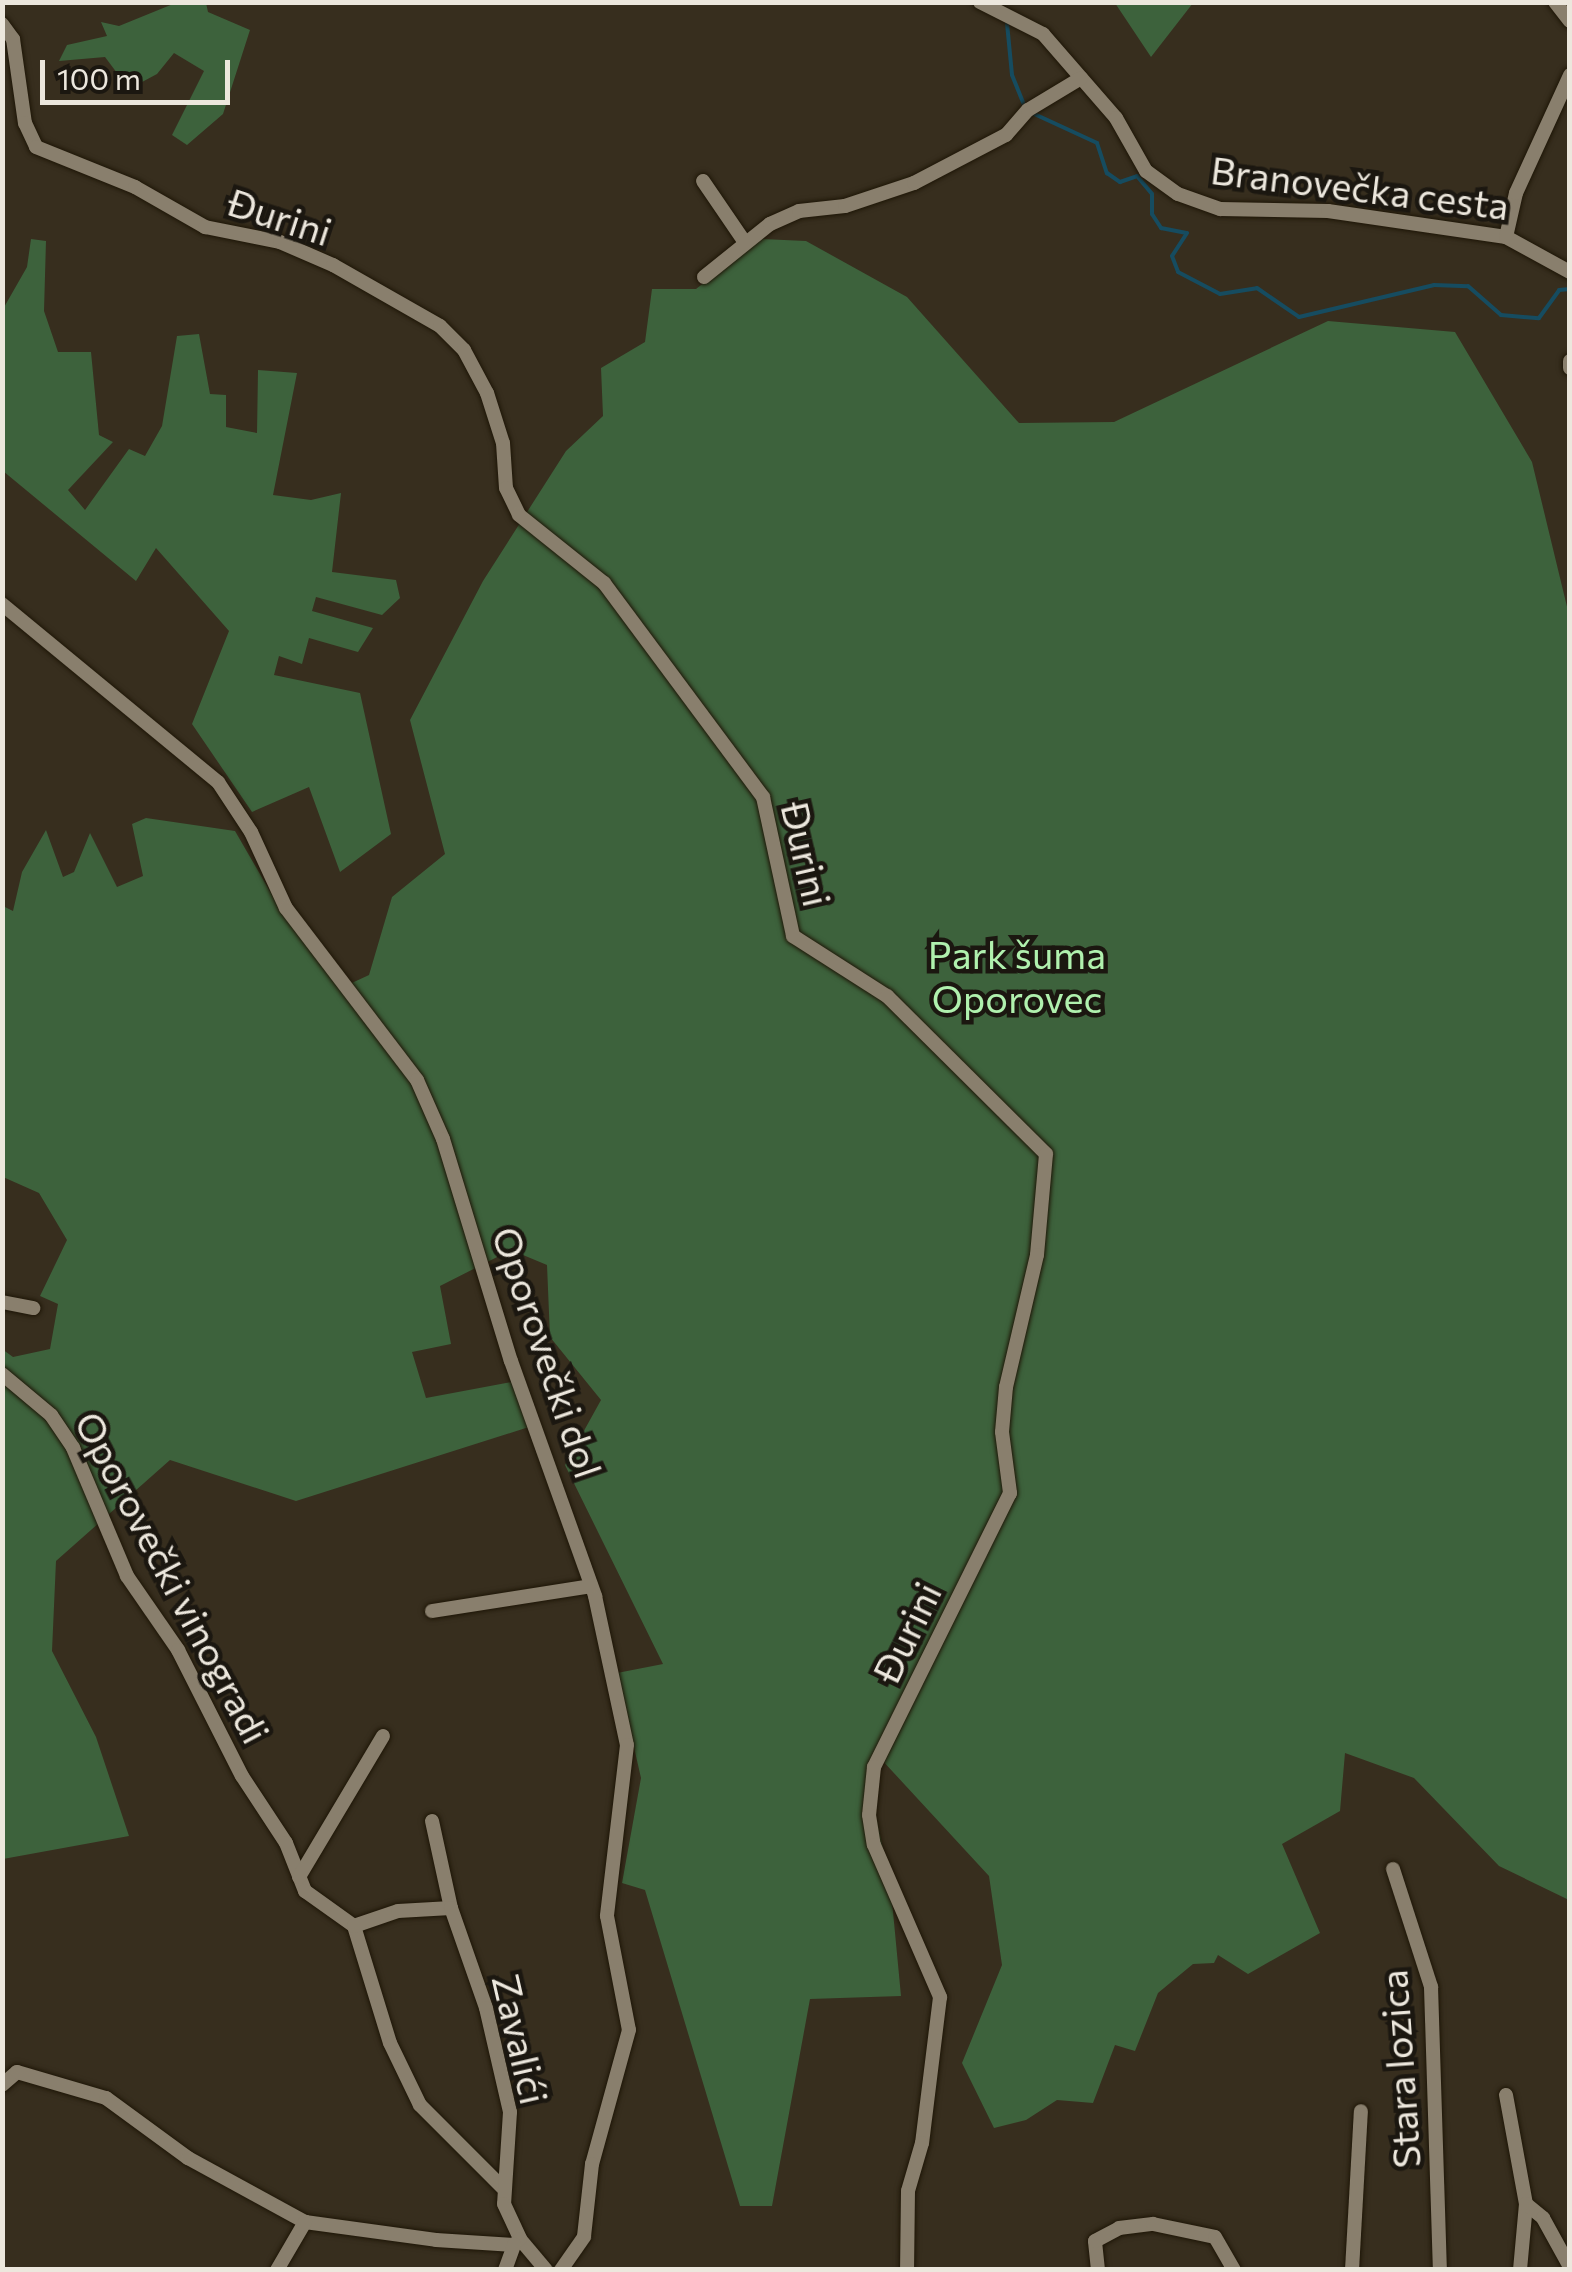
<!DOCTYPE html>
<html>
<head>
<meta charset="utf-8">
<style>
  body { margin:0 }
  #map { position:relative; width:1572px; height:2272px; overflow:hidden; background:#372e1e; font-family:Commissioner,sans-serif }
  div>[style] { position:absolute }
  .green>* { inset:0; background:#3d623c }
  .stream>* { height:4px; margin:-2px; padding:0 2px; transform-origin:2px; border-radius:2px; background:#164c60 }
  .roads { filter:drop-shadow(0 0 2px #1e1607) drop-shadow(0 0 2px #1e1607) }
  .street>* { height:14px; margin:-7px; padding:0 7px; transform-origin:7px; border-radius:7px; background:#897f6d }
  span { translate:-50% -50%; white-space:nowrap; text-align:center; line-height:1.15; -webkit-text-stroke:9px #1b1710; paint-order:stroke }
  .street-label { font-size:38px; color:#ece7dd }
  .park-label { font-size:38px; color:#b0f1ae }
  .frame { position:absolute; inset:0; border:5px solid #ece7dd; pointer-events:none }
  .scale { position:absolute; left:40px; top:60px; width:190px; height:45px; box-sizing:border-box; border:5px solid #ece7dd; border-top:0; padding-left:12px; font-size:30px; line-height:35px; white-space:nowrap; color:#ece7dd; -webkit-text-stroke:8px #1b1710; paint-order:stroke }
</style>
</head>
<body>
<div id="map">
  <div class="green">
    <div style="clip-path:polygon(178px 2px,206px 3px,208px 12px,250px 30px,223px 114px,187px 145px,172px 135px,204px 71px,174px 53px,157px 74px,129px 89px,105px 57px,59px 61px,67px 45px,107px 36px,101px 22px,119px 26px)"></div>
    <div style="clip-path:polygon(1115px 3px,1114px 3px,1193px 3px,1151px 57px)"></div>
    <div style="clip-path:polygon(31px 239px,46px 241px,44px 311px,58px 352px,91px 352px,99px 435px,113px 442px,68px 490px,85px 510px,129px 449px,145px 456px,162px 426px,177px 336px,199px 334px,210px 394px,226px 395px,226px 427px,257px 433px,258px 370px,297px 373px,273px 495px,311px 500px,341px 493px,332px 572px,396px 580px,400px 598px,382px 615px,316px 597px,312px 611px,373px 628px,358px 652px,309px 638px,302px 664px,279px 656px,274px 675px,360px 693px,391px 834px,340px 872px,309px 787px,252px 812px,192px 724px,229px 631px,156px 548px,136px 581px,3px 471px,3px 309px,27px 267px)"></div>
    <div style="clip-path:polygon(760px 239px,806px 241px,907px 297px,1019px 423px,1114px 422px,1328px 321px,1455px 332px,1532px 462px,1569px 615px,1569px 1900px,1499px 1866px,1414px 1778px,1345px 1753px,1340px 1811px,1282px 1844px,1320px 1933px,1248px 1974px,1218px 1955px,1214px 1963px,1193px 1964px,1158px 1993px,1135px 2051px,1115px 2045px,1093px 2103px,1057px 2100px,1026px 2120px,994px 2128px,962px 2063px,1002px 1965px,989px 1876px,881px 1759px,874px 1807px,890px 1880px,901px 1996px,810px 1999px,772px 2206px,740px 2206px,645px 1890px,622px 1883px,641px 1778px,617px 1673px,663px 1664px,565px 1465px,601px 1400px,550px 1337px,547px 1265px,511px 1250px,440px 1286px,451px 1344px,412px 1352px,426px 1398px,517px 1381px,532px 1426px,296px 1501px,170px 1460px,56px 1561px,52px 1651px,96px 1737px,129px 1836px,3px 1859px,2px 1349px,13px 1357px,50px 1349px,58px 1304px,40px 1296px,67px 1240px,39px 1193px,3px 1177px,3px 906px,13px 911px,22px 872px,46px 830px,63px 877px,74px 872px,90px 833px,117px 887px,143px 876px,132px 824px,146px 818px,235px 831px,279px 907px,341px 988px,369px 975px,392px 897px,445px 854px,410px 720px,483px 581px,566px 451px,603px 416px,601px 368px,645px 342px,652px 289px,696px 289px)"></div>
  </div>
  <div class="stream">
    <div style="left:1007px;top:23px;width:52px;rotate:84.5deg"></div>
    <div style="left:1012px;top:75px;width:32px;rotate:68deg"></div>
    <div style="left:1030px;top:112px;width:74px;rotate:24.8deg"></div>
    <div style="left:1097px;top:143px;width:32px;rotate:72deg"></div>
    <div style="left:1107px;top:173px;width:16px;rotate:35deg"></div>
    <div style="left:1120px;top:182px;width:18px;rotate:-19deg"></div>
    <div style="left:1137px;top:176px;width:23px;rotate:50deg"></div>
    <div style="left:1152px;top:194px;width:20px;rotate:90deg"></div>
    <div style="left:1152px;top:214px;width:17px;rotate:57deg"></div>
    <div style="left:1161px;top:228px;width:26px;rotate:11deg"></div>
    <div style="left:1187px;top:233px;width:27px;rotate:123deg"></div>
    <div style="left:1172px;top:256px;width:17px;rotate:69deg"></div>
    <div style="left:1178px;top:272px;width:47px;rotate:27.6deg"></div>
    <div style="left:1220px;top:294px;width:37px;rotate:-9deg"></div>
    <div style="left:1257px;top:288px;width:51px;rotate:34.6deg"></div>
    <div style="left:1299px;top:317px;width:139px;rotate:-13.3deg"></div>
    <div style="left:1434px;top:285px;width:34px;rotate:2deg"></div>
    <div style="left:1468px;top:286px;width:44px;rotate:41.3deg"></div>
    <div style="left:1501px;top:315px;width:38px;rotate:5deg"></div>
    <div style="left:1539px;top:318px;width:34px;rotate:-54deg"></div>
    <div style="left:1559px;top:290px;width:11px;rotate:-5deg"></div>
  </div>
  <div class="roads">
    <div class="street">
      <div style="left:980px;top:2px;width:71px;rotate:26.9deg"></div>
      <div style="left:1043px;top:34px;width:111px;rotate:49deg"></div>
      <div style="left:1116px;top:118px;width:61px;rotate:60.5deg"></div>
      <div style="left:1146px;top:171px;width:39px;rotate:36deg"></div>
      <div style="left:1178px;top:194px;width:45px;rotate:19.7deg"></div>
      <div style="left:1220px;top:209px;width:108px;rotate:1.1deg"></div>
      <div style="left:1328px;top:211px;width:180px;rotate:8.3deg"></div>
      <div style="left:1506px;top:237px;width:73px;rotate:28.7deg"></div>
      <div style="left:1555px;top:2px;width:24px;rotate:52deg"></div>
      <div style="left:2px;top:24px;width:19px;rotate:54deg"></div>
      <div style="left:13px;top:39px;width:85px;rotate:81.9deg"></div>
      <div style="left:25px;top:123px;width:26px;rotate:65deg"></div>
      <div style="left:36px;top:147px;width:107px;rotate:22deg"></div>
      <div style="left:135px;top:187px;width:81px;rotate:29.7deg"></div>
      <div style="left:205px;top:227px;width:76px;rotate:11.3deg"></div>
      <div style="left:280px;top:242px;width:58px;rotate:23.5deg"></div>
      <div style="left:333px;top:265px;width:123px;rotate:29.7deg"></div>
      <div style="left:440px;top:326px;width:34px;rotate:45deg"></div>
      <div style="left:464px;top:350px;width:49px;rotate:61.9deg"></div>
      <div style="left:487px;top:393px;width:52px;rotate:72.3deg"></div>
      <div style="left:503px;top:443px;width:45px;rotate:86.2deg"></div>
      <div style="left:506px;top:488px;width:30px;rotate:64deg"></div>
      <div style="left:519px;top:515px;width:109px;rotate:38.7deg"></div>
      <div style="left:604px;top:583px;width:267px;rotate:53.4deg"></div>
      <div style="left:763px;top:797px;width:142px;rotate:77.8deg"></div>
      <div style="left:793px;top:936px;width:112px;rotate:32.6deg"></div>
      <div style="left:887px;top:996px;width:224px;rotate:44.8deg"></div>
      <div style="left:1046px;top:1154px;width:101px;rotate:95.1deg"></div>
      <div style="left:1037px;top:1255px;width:136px;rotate:103.2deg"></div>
      <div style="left:1006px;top:1387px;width:45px;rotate:95.1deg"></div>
      <div style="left:1002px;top:1432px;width:62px;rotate:82.5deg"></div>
      <div style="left:1010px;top:1493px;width:306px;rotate:116.4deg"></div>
      <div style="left:874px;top:1767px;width:48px;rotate:95.9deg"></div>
      <div style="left:869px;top:1815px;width:30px;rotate:81deg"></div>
      <div style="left:874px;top:1845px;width:166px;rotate:66.5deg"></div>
      <div style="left:940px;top:1997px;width:147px;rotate:97deg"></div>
      <div style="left:922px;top:2143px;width:50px;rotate:106.3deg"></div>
      <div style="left:908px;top:2191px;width:79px;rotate:90.7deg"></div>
      <div style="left:703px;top:181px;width:73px;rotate:55.7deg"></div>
      <div style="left:1506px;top:237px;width:45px;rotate:-77.2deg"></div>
      <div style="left:1516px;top:193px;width:130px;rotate:-65.4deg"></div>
      <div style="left:704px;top:277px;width:85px;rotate:-38.8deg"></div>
      <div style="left:770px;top:224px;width:32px;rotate:-24deg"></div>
      <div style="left:799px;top:211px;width:46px;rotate:-6.2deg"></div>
      <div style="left:845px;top:206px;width:73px;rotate:-18.4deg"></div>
      <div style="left:914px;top:183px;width:104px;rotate:-27.6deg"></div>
      <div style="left:1006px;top:135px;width:33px;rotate:-49deg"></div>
      <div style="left:1028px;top:110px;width:62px;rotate:-31.1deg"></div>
      <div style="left:1570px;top:361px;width:7px;rotate:90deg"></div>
      <div style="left:2px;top:604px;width:280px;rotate:39.5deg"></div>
      <div style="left:218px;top:782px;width:60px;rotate:56.6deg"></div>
      <div style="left:251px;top:832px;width:84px;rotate:65.3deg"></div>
      <div style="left:286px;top:908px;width:216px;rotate:52.7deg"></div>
      <div style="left:417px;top:1080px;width:64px;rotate:66.2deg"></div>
      <div style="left:443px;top:1139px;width:232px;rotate:73deg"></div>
      <div style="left:511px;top:1361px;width:250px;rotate:70.3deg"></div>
      <div style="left:595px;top:1596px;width:152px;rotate:77.9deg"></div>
      <div style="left:627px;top:1745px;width:172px;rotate:96.7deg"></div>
      <div style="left:607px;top:1916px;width:116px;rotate:79.1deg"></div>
      <div style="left:629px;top:2030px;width:139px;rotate:105.4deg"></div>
      <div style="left:592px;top:2164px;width:73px;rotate:96.3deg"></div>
      <div style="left:584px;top:2237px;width:40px;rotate:124.9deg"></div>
      <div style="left:2px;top:1302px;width:32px;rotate:11deg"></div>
      <div style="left:2px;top:1374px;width:64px;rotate:39.9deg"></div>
      <div style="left:51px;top:1415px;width:40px;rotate:56deg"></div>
      <div style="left:73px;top:1448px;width:139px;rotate:67.1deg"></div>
      <div style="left:127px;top:1576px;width:90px;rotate:55.4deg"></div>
      <div style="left:178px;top:1650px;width:141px;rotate:63.1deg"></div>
      <div style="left:242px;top:1776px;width:80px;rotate:56.7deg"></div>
      <div style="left:286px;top:1843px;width:52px;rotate:68.4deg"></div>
      <div style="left:305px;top:1891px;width:60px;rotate:35.5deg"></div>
      <div style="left:354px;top:1926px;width:122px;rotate:72.9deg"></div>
      <div style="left:390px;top:2043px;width:69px;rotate:64.2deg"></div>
      <div style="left:420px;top:2105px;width:116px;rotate:45deg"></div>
      <div style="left:432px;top:1611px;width:161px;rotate:-8.9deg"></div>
      <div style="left:432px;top:1821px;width:89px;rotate:77.7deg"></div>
      <div style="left:1393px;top:1869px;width:124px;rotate:72.1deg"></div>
      <div style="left:1431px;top:1987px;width:283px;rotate:88.2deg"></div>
      <div style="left:299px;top:1877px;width:164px;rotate:-59.2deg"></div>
      <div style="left:354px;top:1926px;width:46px;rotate:-18.8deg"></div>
      <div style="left:398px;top:1911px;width:53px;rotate:-3.2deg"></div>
      <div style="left:451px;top:1908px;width:106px;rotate:70.7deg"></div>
      <div style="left:486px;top:2008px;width:107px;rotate:77deg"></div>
      <div style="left:510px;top:2112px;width:92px;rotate:93.7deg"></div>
      <div style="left:504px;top:2204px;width:38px;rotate:65deg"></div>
      <div style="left:520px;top:2239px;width:40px;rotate:50deg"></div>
      <div style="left:2px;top:2085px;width:20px;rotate:-41deg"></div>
      <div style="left:17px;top:2072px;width:93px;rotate:16.3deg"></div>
      <div style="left:106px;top:2098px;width:102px;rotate:36.2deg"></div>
      <div style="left:188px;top:2158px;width:133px;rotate:28.7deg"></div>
      <div style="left:305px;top:2222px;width:132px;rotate:7.8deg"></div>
      <div style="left:436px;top:2240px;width:78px;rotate:3.7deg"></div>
      <div style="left:514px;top:2245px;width:8px;rotate:-45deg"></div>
      <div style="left:1506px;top:2095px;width:111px;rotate:79.6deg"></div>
      <div style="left:1526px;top:2204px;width:66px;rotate:95.2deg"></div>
      <div style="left:1526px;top:2204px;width:22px;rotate:39deg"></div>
      <div style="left:1543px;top:2218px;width:56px;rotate:61.1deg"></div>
      <div style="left:277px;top:2270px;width:56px;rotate:-59.7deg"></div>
      <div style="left:505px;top:2270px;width:27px;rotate:-70deg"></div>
      <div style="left:1098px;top:2270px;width:29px;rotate:-96deg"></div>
      <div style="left:1095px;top:2241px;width:27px;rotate:-28deg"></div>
      <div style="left:1119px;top:2228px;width:34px;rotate:-7deg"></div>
      <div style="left:1153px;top:2224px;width:63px;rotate:11.8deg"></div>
      <div style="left:1215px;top:2237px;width:38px;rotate:60deg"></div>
      <div style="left:1352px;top:2270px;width:159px;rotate:-86.8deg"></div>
    </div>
  </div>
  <div class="street-label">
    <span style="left:1360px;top:187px;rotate:7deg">Branovečka cesta</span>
    <span style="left:280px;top:216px;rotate:18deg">Đurini</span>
    <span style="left:807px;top:854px;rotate:77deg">Đurini</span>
    <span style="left:548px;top:1352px;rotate:71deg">Oporovečki dol</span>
    <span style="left:173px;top:1577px;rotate:62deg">Oporovečki vinogradi</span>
    <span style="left:906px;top:1632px;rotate:-64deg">Đurini</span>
    <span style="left:521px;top:2039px;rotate:77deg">Zavalići</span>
    <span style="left:1399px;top:2069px;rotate:-94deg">Stara lozica</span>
  </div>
  <div class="park-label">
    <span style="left:1017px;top:976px">Park šuma<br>Oporovec</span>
  </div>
  <div class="frame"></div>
  <div class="scale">100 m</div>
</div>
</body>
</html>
